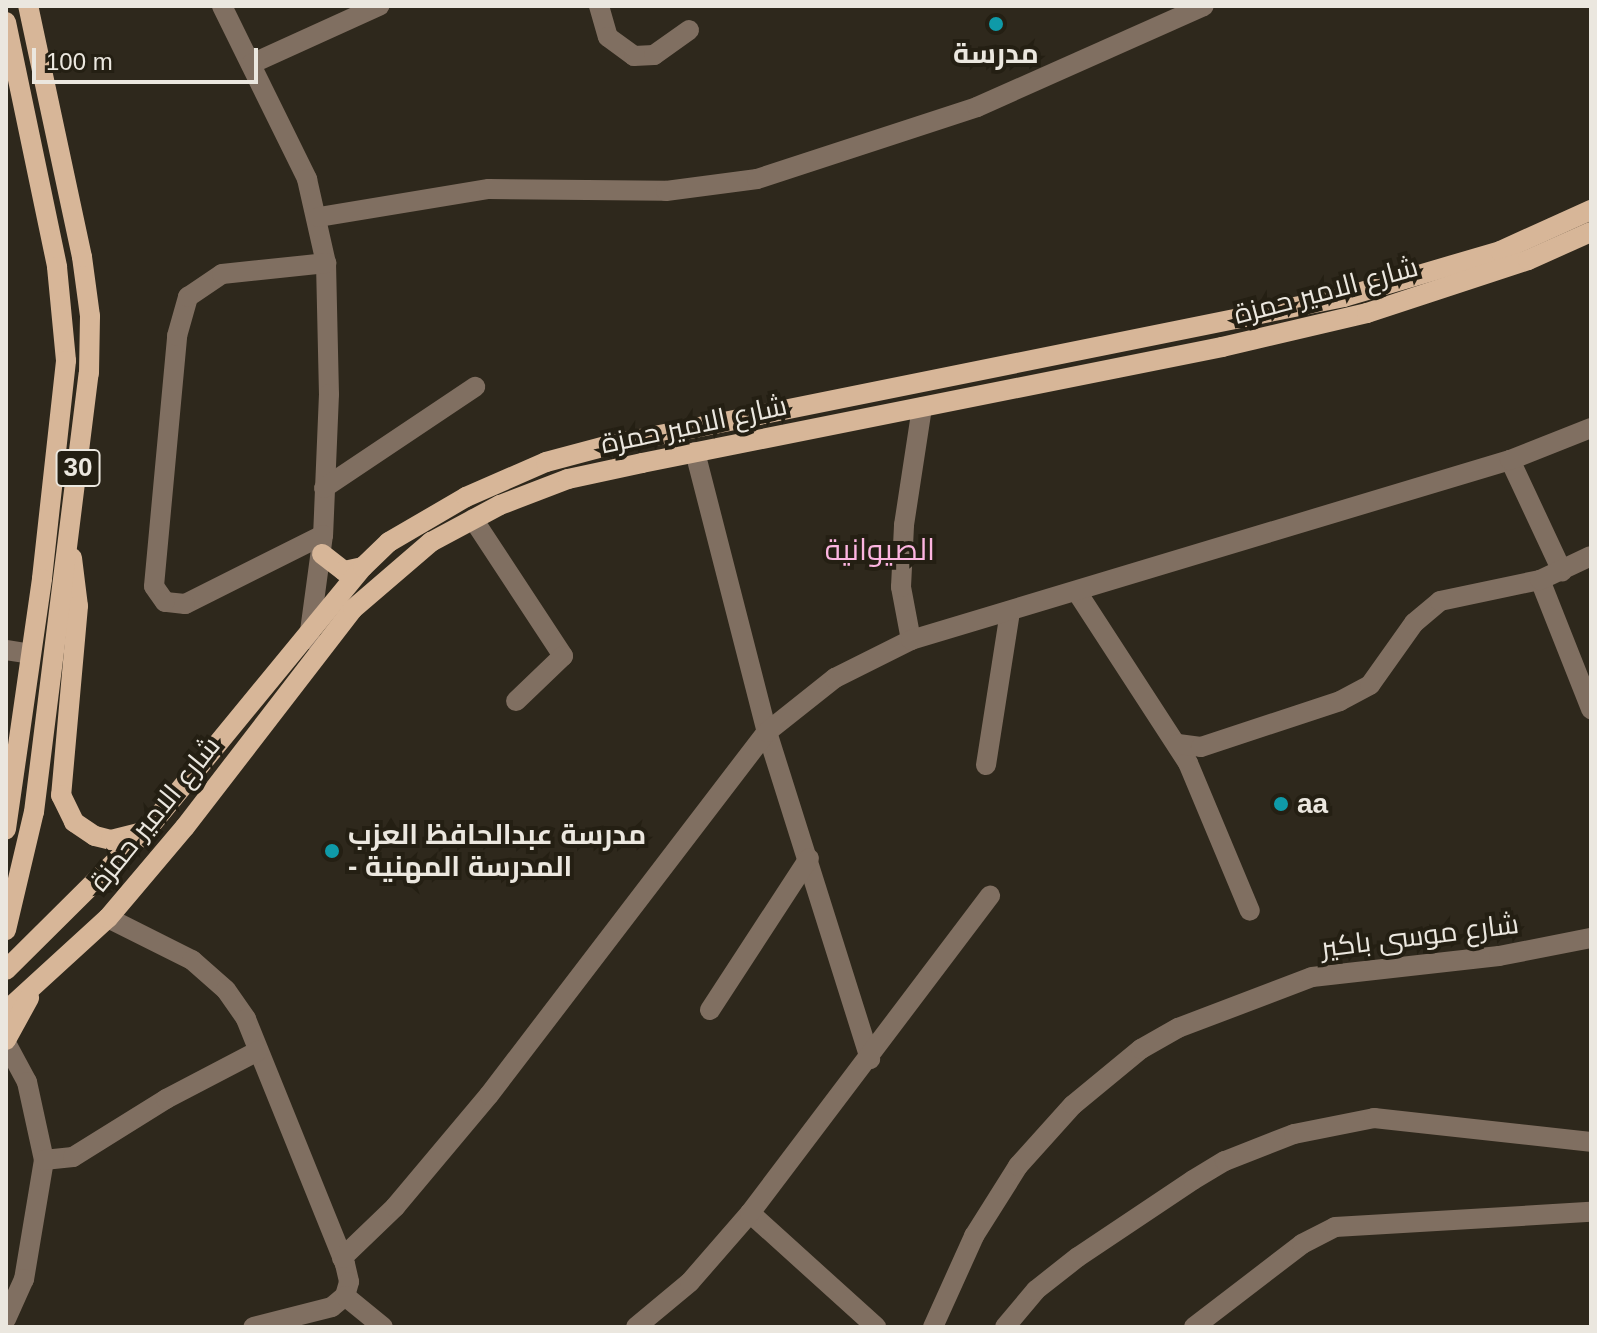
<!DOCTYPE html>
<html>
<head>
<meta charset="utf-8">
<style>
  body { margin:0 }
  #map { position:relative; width:1597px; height:1333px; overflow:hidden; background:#2e281c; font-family:Arial,Cairo,sans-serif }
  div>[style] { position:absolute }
  .minor>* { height:20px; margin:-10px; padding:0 10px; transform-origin:10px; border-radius:10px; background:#806f61 }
  .major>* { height:20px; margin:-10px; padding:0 10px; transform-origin:10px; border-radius:10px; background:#d7b698 }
  .dots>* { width:22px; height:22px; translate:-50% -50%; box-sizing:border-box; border:4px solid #241f13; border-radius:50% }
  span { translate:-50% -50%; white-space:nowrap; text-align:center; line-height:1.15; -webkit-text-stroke:8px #241f13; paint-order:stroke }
  .shield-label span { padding:2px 6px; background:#241f13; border:2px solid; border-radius:6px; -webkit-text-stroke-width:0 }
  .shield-label { font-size:26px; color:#ebe7df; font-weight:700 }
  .poi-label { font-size:28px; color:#ebe7df; font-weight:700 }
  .left { translate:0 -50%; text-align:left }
  .street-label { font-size:28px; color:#ebe7df }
  .neighbourhood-label { font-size:30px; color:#fdb5e1 }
  .frame { position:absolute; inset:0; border:8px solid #ebe7df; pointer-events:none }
  .scale { position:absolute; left:32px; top:48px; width:226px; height:36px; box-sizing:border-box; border:4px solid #ebe7df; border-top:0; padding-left:10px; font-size:24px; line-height:28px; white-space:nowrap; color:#ebe7df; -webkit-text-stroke:6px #241f13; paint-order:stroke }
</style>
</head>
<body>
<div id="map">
  <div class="minor">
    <div style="left:222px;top:6px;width:193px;rotate:63.8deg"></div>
    <div style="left:307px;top:179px;width:86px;rotate:77.3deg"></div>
    <div style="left:326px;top:263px;width:131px;rotate:88.7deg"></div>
    <div style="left:329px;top:394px;width:141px;rotate:92.4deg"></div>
    <div style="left:323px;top:535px;width:105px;rotate:97.7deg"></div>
    <div style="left:599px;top:6px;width:32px;rotate:74deg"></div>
    <div style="left:608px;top:37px;width:32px;rotate:36deg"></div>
    <div style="left:634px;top:56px;width:20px;rotate:-3deg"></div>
    <div style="left:654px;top:55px;width:43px;rotate:-35.5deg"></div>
    <div style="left:251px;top:64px;width:141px;rotate:-24.4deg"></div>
    <div style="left:319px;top:217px;width:172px;rotate:-9.4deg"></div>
    <div style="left:489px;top:189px;width:177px;rotate:0.6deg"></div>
    <div style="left:666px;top:191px;width:92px;rotate:-7.5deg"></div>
    <div style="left:757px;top:179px;width:231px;rotate:-18.1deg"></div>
    <div style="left:977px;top:107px;width:248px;rotate:-24deg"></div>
    <div style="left:695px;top:452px;width:289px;rotate:75.6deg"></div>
    <div style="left:767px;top:732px;width:343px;rotate:72.5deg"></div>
    <div style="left:1510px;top:460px;width:123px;rotate:64.9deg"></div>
    <div style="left:324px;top:488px;width:182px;rotate:-33.8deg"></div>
    <div style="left:473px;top:519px;width:164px;rotate:56.7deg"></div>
    <div style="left:563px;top:656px;width:65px;rotate:136.2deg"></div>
    <div style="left:323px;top:535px;width:154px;rotate:153.4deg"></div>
    <div style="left:185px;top:604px;width:20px;rotate:-174deg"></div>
    <div style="left:165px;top:602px;width:19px;rotate:-125deg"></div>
    <div style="left:154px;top:586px;width:251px;rotate:-84.7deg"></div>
    <div style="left:177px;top:336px;width:41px;rotate:-74.2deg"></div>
    <div style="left:188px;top:297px;width:41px;rotate:-34.1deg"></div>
    <div style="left:222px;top:274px;width:105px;rotate:-6deg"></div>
    <div style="left:1540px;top:580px;width:139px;rotate:68.4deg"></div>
    <div style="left:1077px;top:592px;width:204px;rotate:57deg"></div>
    <div style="left:1188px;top:763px;width:160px;rotate:67.3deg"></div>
    <div style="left:911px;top:640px;width:54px;rotate:-100.7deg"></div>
    <div style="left:901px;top:587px;width:62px;rotate:-87.2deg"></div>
    <div style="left:904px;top:525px;width:119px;rotate:-81.3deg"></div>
    <div style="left:6px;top:650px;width:25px;rotate:9deg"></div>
    <div style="left:1178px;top:744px;width:23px;rotate:7deg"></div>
    <div style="left:1201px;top:747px;width:146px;rotate:-18.3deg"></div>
    <div style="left:1340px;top:701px;width:34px;rotate:-28deg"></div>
    <div style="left:1370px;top:685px;width:76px;rotate:-54.6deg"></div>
    <div style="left:1414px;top:623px;width:34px;rotate:-40deg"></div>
    <div style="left:1440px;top:601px;width:102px;rotate:-11.9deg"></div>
    <div style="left:1540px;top:580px;width:56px;rotate:-25.2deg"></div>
    <div style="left:986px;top:765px;width:156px;rotate:-81.1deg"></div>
    <div style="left:108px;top:918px;width:94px;rotate:26.6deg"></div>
    <div style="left:192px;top:960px;width:45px;rotate:41.4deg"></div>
    <div style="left:226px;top:990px;width:35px;rotate:55deg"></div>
    <div style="left:246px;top:1019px;width:264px;rotate:68deg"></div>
    <div style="left:345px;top:1264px;width:18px;rotate:77deg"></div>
    <div style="left:349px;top:1282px;width:15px;rotate:106deg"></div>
    <div style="left:345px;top:1296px;width:17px;rotate:140deg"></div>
    <div style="left:332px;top:1307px;width:81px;rotate:165.8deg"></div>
    <div style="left:710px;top:1010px;width:181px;rotate:-56.9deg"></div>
    <div style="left:6px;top:1043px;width:44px;rotate:61.7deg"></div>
    <div style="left:27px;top:1082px;width:80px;rotate:77.7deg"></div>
    <div style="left:44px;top:1160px;width:121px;rotate:99.5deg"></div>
    <div style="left:24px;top:1279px;width:44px;rotate:114.2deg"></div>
    <div style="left:44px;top:1160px;width:29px;rotate:-6deg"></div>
    <div style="left:73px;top:1157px;width:110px;rotate:-31.9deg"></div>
    <div style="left:166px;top:1099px;width:104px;rotate:-27.6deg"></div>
    <div style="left:750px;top:1213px;width:170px;rotate:42.1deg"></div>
    <div style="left:342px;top:1258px;width:74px;rotate:-43.9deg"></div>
    <div style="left:395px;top:1207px;width:146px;rotate:-50deg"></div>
    <div style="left:489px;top:1095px;width:457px;rotate:-52.6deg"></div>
    <div style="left:767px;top:732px;width:87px;rotate:-38.5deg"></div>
    <div style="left:835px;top:678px;width:85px;rotate:-26.6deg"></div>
    <div style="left:911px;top:640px;width:625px;rotate:-16.73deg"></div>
    <div style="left:1510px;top:460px;width:87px;rotate:-21.6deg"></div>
    <div style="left:345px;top:1296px;width:49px;rotate:39.2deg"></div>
    <div style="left:636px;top:1327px;width:70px;rotate:-39.8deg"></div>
    <div style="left:690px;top:1282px;width:91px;rotate:-49deg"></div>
    <div style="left:750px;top:1213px;width:398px;rotate:-52.9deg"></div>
    <div style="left:933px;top:1327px;width:100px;rotate:-65.7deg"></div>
    <div style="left:974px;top:1236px;width:83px;rotate:-57.8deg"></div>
    <div style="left:1018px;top:1166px;width:82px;rotate:-48deg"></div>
    <div style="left:1073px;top:1105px;width:88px;rotate:-39.5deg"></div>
    <div style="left:1141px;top:1049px;width:43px;rotate:-29.6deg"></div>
    <div style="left:1178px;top:1028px;width:143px;rotate:-20.8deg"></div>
    <div style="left:1312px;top:977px;width:188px;rotate:-6.4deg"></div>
    <div style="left:1499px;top:956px;width:94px;rotate:-11.1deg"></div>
    <div style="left:1005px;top:1327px;width:48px;rotate:-50deg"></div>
    <div style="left:1036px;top:1290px;width:53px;rotate:-38.2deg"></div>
    <div style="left:1078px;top:1257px;width:138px;rotate:-33.8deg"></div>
    <div style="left:1193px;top:1180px;width:37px;rotate:-31deg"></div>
    <div style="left:1225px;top:1161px;width:74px;rotate:-21.4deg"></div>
    <div style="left:1294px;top:1134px;width:82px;rotate:-11.3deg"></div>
    <div style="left:1374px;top:1118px;width:218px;rotate:6.3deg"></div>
    <div style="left:1194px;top:1327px;width:136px;rotate:-37.5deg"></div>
    <div style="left:1302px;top:1244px;width:37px;rotate:-27deg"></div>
    <div style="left:1335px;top:1227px;width:256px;rotate:-3.4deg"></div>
  </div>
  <div class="major">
    <div style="left:6px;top:22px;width:250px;rotate:78.2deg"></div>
    <div style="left:57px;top:267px;width:94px;rotate:84.5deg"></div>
    <div style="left:66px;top:361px;width:219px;rotate:96.3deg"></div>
    <div style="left:42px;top:579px;width:253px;rotate:98.2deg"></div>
    <div style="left:322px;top:554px;width:28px;rotate:38deg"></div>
    <div style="left:344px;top:571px;width:19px;rotate:-12deg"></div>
    <div style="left:72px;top:558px;width:48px;rotate:82.9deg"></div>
    <div style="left:78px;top:606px;width:190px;rotate:95.1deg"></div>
    <div style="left:61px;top:795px;width:30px;rotate:64deg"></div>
    <div style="left:74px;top:822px;width:25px;rotate:34deg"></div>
    <div style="left:95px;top:836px;width:16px;rotate:14deg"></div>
    <div style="left:111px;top:840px;width:36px;rotate:-14deg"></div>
    <div style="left:6px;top:930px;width:121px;rotate:-76.7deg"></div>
    <div style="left:34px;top:812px;width:442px;rotate:-82.9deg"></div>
    <div style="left:89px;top:373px;width:57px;rotate:-89deg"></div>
    <div style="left:90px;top:316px;width:60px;rotate:-97.7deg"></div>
    <div style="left:82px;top:257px;width:257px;rotate:-102.1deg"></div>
    <div style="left:6px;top:970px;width:197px;rotate:-44.8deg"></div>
    <div style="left:146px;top:831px;width:342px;rotate:-50.6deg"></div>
    <div style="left:363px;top:567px;width:36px;rotate:-44deg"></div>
    <div style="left:389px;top:542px;width:89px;rotate:-30.3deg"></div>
    <div style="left:466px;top:497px;width:87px;rotate:-23.6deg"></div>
    <div style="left:546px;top:462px;width:66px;rotate:-14.9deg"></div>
    <div style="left:610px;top:445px;width:749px;rotate:-11.4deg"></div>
    <div style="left:1344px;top:297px;width:163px;rotate:-16.4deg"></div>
    <div style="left:1500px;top:251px;width:100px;rotate:-24.3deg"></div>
    <div style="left:6px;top:1011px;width:138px;rotate:-42.4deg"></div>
    <div style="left:108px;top:918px;width:119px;rotate:-49.8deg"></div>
    <div style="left:185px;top:827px;width:275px;rotate:-52.4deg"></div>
    <div style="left:353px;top:609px;width:103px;rotate:-40.7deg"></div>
    <div style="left:431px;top:542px;width:78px;rotate:-28.2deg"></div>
    <div style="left:500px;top:505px;width:73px;rotate:-20.9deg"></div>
    <div style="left:568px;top:479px;width:76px;rotate:-12.2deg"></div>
    <div style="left:642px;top:463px;width:591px;rotate:-11.31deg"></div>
    <div style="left:1222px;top:347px;width:149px;rotate:-13.2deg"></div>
    <div style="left:1367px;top:313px;width:169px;rotate:-18.2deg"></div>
    <div style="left:1528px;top:260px;width:69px;rotate:-24deg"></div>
    <div style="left:6px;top:1040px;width:48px;rotate:-61.3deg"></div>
  </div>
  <div class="dots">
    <div style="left:996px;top:24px;background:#0f9aa8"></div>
    <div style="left:1281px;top:804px;background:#0f9aa8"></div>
    <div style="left:332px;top:851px;background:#0f9aa8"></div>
  </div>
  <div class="shield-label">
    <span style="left:78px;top:468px">30</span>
  </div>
  <div class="poi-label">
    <span style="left:996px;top:54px">مدرسة</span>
    <span class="left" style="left:1297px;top:804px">aa</span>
    <span class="left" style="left:348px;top:851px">مدرسة عبدالحافظ العزب<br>- المدرسة المهنية</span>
  </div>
  <div class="street-label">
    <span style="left:1326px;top:291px;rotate:-15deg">شارع الامير حمزة</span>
    <span style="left:694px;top:425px;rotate:-12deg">شارع الامير حمزة</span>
    <span style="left:155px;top:814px;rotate:-51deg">شارع الامير حمزة</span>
    <span style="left:1420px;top:936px;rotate:-7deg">شارع موسى باكير</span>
  </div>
  <div class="neighbourhood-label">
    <span style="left:880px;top:550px">الصيوانية</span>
  </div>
  <div class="frame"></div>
  <div class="scale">100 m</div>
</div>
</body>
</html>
